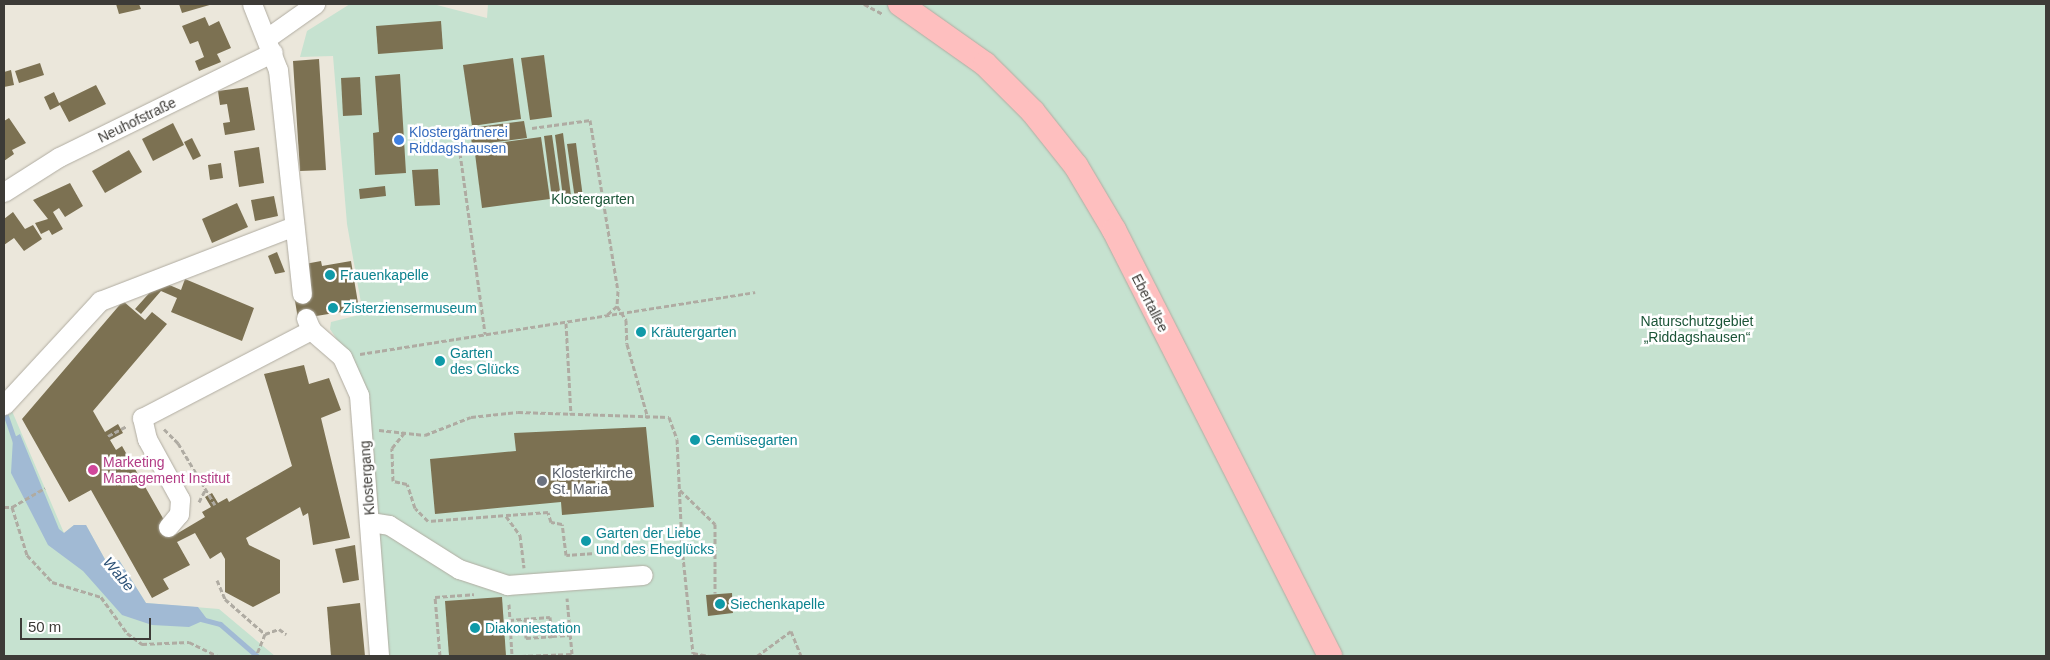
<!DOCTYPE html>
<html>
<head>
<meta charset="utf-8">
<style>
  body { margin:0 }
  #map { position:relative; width:2050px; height:660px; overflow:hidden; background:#ebe7db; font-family:Arial,sans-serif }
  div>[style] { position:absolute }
  .green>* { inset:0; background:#c6e2d0 }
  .water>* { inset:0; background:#a1bad4 }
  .stream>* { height:5px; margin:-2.5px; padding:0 2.5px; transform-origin:2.5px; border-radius:2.5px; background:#a1bad4 }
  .building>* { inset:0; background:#7c7152 }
  .path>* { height:3px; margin-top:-1.5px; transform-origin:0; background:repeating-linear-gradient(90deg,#afaba2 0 5px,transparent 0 7.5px) }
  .roads { filter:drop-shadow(0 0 1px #b0aca1) drop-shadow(0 0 1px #b0aca1) }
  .minor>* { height:19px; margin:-9.5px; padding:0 9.5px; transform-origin:9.5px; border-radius:9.5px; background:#fff }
  .major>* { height:24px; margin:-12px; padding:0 12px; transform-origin:12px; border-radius:12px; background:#febfbf }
  .dots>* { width:14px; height:14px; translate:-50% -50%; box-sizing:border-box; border:2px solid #fff; border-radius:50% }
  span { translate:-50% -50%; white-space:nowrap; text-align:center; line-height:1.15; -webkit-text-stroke:5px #fff; paint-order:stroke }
  .street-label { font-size:14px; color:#3d3b37 }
  .shop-label { font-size:14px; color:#366cbe }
  .left { translate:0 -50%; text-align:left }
  .park-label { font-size:14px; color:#1b5437 }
  .culture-label { font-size:14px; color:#0d838f }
  .hotel-label { font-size:14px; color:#b23c85 }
  .worship-label { font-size:14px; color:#5b616d }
  .water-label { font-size:15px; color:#294f75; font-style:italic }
  .frame { position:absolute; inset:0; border:5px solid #3d3b37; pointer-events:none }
  .scale { position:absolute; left:20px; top:618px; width:131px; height:22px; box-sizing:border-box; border:2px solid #3d3b37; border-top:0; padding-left:6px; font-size:15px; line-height:18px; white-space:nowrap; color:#3d3b37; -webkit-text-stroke:4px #fff; paint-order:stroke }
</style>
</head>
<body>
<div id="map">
  <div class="green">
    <div style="clip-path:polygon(350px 4px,433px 4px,487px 18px,488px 4px,2046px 4px,2046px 656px,388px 656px,370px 408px,363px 379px,330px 329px,331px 322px,363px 314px,347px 224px,333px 56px,300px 57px,307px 31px)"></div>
    <div style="clip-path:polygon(12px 411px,64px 533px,74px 525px,86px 525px,107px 563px,119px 560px,146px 603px,219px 609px,275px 656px,4px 656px,4px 419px)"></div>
  </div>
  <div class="water">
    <div style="clip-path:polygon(20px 434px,59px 529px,64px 533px,74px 525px,86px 525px,107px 563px,119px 560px,146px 603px,198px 607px,207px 619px,189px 627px,152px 625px,122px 615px,83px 571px,48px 545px,11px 473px,13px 438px)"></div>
  </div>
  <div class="stream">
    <div style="left:5px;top:413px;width:31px;rotate:71deg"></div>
    <div style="left:201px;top:619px;width:20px;rotate:15deg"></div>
    <div style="left:220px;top:624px;width:49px;rotate:40.9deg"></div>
  </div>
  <div class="building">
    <div style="clip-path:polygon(116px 4px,139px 4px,141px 9px,119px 14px)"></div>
    <div style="clip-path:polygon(179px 4px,213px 4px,182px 13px)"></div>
    <div style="clip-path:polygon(205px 17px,209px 26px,219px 21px,231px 48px,217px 54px,221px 62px,199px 71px,195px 61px,204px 57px,198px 41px,190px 44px,182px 26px)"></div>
    <div style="clip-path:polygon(441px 21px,443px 49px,378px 54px,376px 26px)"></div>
    <div style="clip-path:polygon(544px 55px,552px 117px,530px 120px,521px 58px)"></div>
    <div style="clip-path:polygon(513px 58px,521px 119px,472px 126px,463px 65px)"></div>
    <div style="clip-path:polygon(319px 59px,326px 170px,300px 171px,293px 61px)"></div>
    <div style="clip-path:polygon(40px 63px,44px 75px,19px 83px,15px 71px)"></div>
    <div style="clip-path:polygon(11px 70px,14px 85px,4px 87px,4px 72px)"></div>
    <div style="clip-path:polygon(400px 74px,406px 173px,375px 175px,373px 133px,379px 132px,375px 76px)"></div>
    <div style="clip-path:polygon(360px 77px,362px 115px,343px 116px,341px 78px)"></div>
    <div style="clip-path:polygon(96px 85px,106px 104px,69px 122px,60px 105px,50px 110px,44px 97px,54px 92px,59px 103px)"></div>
    <div style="clip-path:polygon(248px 87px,255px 130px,225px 135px,223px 123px,230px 122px,227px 104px,220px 105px,218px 91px)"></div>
    <div style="clip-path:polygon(9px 118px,26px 143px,12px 150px,14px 154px,4px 161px,4px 121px)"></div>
    <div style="clip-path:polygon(524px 121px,527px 138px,472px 145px,470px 128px)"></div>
    <div style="clip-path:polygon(173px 123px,184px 145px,153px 161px,142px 139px)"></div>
    <div style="clip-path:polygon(563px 133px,571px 196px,563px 197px,555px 135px)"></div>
    <div style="clip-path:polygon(552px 135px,561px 198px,552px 199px,544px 136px)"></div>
    <div style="clip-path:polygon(541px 137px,550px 199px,482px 208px,474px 146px)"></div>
    <div style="clip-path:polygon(192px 138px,201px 156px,193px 160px,184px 142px)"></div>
    <div style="clip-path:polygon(576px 143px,583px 198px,575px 199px,567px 144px)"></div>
    <div style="clip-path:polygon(259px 147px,264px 183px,239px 187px,234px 151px)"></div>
    <div style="clip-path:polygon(129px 150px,142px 172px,105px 193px,92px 171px)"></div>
    <div style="clip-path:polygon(221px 163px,223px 178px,210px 180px,208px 165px)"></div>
    <div style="clip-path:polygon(438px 169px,440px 205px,415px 206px,412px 170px)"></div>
    <div style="clip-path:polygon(70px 183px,83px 206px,65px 217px,59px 208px,53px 212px,63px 229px,52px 235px,49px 230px,41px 234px,35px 223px,48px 219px,33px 200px)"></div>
    <div style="clip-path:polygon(385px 186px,386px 196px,360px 199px,359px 189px)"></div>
    <div style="clip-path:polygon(274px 196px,278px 216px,255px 221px,251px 200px)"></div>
    <div style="clip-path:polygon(237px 203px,248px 227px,212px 243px,202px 219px)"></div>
    <div style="clip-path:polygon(13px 212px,25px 229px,33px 225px,42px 239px,24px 251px,14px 238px,4px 245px,4px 219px)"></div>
    <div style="clip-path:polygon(277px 252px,285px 272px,275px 274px,268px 256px)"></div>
    <div style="clip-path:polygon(321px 261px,322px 266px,351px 261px,359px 309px,298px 319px,294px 295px,305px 264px)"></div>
    <div style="clip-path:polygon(185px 279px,254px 308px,242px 341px,171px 312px,177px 298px,161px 291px,141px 314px,135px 309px,160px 281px,181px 290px)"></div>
    <div style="clip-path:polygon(123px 301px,145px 320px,152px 312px,167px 324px,93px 411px,105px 432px,118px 424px,123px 433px,110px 440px,116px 450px,122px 446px,173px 536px,205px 517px,202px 512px,211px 507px,205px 497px,212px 493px,218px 503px,227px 498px,229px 502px,292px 466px,264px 374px,304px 365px,309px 384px,329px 378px,341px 410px,321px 418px,350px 538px,313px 545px,308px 513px,303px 516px,300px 507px,246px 538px,249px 545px,280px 560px,280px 593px,253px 607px,225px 592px,225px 559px,221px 552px,210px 559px,195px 533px,177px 542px,190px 565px,163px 579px,169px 589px,152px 598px,91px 490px,69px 502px,22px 419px)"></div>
    <div style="clip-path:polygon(646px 427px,654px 507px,562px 515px,561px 502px,435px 514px,430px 459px,516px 451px,514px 433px)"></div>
    <div style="clip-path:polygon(355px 545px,359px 580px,343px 583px,335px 549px)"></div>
    <div style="clip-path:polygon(732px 593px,733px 613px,708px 616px,706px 595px)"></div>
    <div style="clip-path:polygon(502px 597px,506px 656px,449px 656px,445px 601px)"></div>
    <div style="clip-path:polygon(360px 603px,365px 656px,331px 656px,327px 607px)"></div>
  </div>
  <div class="path">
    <div style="left:864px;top:4px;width:21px;rotate:28deg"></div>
    <div style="left:532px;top:128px;width:59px;rotate:-7.9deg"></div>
    <div style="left:590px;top:120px;width:173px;rotate:80.7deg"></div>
    <div style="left:618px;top:291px;width:15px;rotate:94deg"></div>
    <div style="left:617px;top:306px;width:13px;rotate:138deg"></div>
    <div style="left:460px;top:153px;width:183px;rotate:82.1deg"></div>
    <div style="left:617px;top:306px;width:17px;rotate:57deg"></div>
    <div style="left:626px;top:320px;width:24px;rotate:88deg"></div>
    <div style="left:627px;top:344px;width:77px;rotate:74.2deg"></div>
    <div style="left:566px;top:323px;width:91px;rotate:86.9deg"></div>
    <div style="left:360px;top:354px;width:400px;rotate:-8.9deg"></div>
    <div style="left:164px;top:429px;width:20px;rotate:45deg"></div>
    <div style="left:178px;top:443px;width:72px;rotate:59.2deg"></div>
    <div style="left:379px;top:430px;width:46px;rotate:6.2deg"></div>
    <div style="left:425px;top:435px;width:49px;rotate:-21.4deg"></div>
    <div style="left:471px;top:417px;width:47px;rotate:-6.1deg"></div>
    <div style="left:518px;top:412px;width:151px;rotate:1.9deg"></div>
    <div style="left:669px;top:417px;width:23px;rotate:70deg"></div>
    <div style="left:677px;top:439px;width:108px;rotate:87.3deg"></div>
    <div style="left:682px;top:547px;width:116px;rotate:176.1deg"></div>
    <div style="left:566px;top:555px;width:31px;rotate:-97deg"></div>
    <div style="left:562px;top:524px;width:11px;rotate:-170deg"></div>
    <div style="left:551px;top:522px;width:10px;rotate:-107deg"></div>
    <div style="left:548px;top:512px;width:120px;rotate:175.7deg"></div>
    <div style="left:428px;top:521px;width:18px;rotate:-135deg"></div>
    <div style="left:415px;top:508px;width:25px;rotate:-108deg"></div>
    <div style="left:407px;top:484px;width:14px;rotate:-168deg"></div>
    <div style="left:393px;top:481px;width:33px;rotate:-92deg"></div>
    <div style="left:392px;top:448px;width:19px;rotate:-51deg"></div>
    <div style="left:108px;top:436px;width:21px;rotate:-28deg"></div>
    <div style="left:680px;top:490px;width:49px;rotate:44.2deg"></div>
    <div style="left:715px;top:524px;width:69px;rotate:90deg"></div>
    <div style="left:199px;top:502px;width:13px;rotate:-63deg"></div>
    <div style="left:4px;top:507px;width:8px"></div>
    <div style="left:12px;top:507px;width:38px;rotate:-30deg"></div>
    <div style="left:12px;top:507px;width:50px;rotate:72.6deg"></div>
    <div style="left:27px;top:555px;width:37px;rotate:47deg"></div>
    <div style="left:52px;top:582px;width:51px;rotate:17deg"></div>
    <div style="left:101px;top:597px;width:44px;rotate:54.2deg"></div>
    <div style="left:127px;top:633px;width:19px;rotate:36deg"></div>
    <div style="left:142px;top:644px;width:47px;rotate:-2.4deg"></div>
    <div style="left:189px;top:642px;width:32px;rotate:26deg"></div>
    <div style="left:506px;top:516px;width:24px;rotate:54deg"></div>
    <div style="left:520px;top:535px;width:33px;rotate:83deg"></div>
    <div style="left:682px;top:547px;width:107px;rotate:84.1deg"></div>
    <div style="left:693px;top:653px;width:16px;rotate:11deg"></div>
    <div style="left:217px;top:580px;width:21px;rotate:67deg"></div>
    <div style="left:225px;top:599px;width:53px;rotate:41.2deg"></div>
    <div style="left:265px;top:634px;width:24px;rotate:112deg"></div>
    <div style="left:509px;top:604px;width:52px;rotate:86.7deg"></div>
    <div style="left:525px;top:619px;width:19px;rotate:87deg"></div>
    <div style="left:526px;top:638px;width:26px;rotate:-4deg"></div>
    <div style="left:509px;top:620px;width:41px;rotate:-4.2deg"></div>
    <div style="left:550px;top:617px;width:19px;rotate:84deg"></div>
    <div style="left:552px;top:636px;width:18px;rotate:-3deg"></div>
    <div style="left:265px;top:634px;width:15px;rotate:-20deg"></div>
    <div style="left:279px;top:629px;width:9px;rotate:36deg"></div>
    <div style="left:440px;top:656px;width:59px;rotate:-94.8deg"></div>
    <div style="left:435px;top:597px;width:39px;rotate:-4deg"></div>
    <div style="left:521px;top:656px;width:51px;rotate:-2.2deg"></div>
    <div style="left:572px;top:654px;width:56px;rotate:-95.1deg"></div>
    <div style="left:757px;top:656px;width:42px;rotate:-36.3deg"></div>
    <div style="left:791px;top:631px;width:27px;rotate:68deg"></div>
  </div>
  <div class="roads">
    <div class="minor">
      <div style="left:252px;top:4px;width:71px;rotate:68.5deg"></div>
      <div style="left:278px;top:70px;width:225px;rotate:83.9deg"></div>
      <div style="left:267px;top:38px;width:59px;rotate:-35.3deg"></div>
      <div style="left:4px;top:192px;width:65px;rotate:-32.5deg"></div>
      <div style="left:59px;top:157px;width:238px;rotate:-26.1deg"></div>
      <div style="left:306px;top:318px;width:13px;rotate:67deg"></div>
      <div style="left:311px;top:330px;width:41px;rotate:41.1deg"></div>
      <div style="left:342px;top:357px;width:42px;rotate:65.9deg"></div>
      <div style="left:359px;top:395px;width:262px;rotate:85.6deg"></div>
      <div style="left:4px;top:405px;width:142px;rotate:-47.3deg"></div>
      <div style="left:100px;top:301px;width:208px;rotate:-21.1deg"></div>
      <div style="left:370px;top:522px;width:19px;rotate:9deg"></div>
      <div style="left:389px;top:525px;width:83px;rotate:32.2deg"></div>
      <div style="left:459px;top:569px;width:51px;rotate:18.4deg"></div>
      <div style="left:507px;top:585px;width:136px;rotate:-4.2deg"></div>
      <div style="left:168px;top:527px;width:17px;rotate:-50deg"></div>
      <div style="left:179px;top:514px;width:15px;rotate:-86deg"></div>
      <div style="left:180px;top:499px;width:68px;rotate:-118.8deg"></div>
      <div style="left:147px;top:439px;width:22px;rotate:-103deg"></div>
      <div style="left:142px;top:418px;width:191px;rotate:-27.5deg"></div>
    </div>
    <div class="major">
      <div style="left:900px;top:4px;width:104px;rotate:35.2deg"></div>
      <div style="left:985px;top:64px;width:68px;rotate:45deg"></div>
      <div style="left:1033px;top:112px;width:69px;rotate:51.5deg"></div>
      <div style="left:1076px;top:166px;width:74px;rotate:59.3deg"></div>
      <div style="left:1114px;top:230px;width:478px;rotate:63.1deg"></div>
    </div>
  </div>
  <div class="dots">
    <div style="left:399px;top:140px;background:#3f7fe0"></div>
    <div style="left:330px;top:275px;background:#0f9aa8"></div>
    <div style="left:333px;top:308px;background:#0f9aa8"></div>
    <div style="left:641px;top:332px;background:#0f9aa8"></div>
    <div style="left:440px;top:361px;background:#0f9aa8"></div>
    <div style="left:695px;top:440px;background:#0f9aa8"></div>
    <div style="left:93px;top:470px;background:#d1479c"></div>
    <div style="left:542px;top:481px;background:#6b7280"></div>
    <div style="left:586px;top:541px;background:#0f9aa8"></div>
    <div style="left:720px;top:604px;background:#0f9aa8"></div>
    <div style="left:475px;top:628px;background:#0f9aa8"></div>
  </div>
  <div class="street-label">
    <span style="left:137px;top:120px;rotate:-26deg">Neuhofstraße</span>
    <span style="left:1150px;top:303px;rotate:63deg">Ebertallee</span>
    <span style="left:367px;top:478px;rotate:-94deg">Klostergang</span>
  </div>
  <div class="shop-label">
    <span class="left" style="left:409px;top:140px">Klostergärtnerei<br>Riddagshausen</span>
  </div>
  <div class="park-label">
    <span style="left:593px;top:199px">Klostergarten</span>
    <span style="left:1697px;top:329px">Naturschutzgebiet<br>„Riddagshausen“</span>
  </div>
  <div class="culture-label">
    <span class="left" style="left:340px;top:275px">Frauenkapelle</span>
    <span class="left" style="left:343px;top:308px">Zisterziensermuseum</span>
    <span class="left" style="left:651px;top:332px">Kräutergarten</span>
    <span class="left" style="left:450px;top:361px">Garten<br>des Glücks</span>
    <span class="left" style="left:705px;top:440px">Gemüsegarten</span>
    <span class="left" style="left:596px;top:541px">Garten der Liebe<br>und des Eheglücks</span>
    <span class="left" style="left:730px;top:604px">Siechenkapelle</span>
    <span class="left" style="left:485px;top:628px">Diakoniestation</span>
  </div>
  <div class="hotel-label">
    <span class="left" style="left:103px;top:470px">Marketing<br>Management Institut</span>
  </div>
  <div class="worship-label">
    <span class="left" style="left:552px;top:481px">Klosterkirche<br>St. Maria</span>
  </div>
  <div class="water-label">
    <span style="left:119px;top:574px;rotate:50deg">Wabe</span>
  </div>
  <div class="frame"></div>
  <div class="scale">50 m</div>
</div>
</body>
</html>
